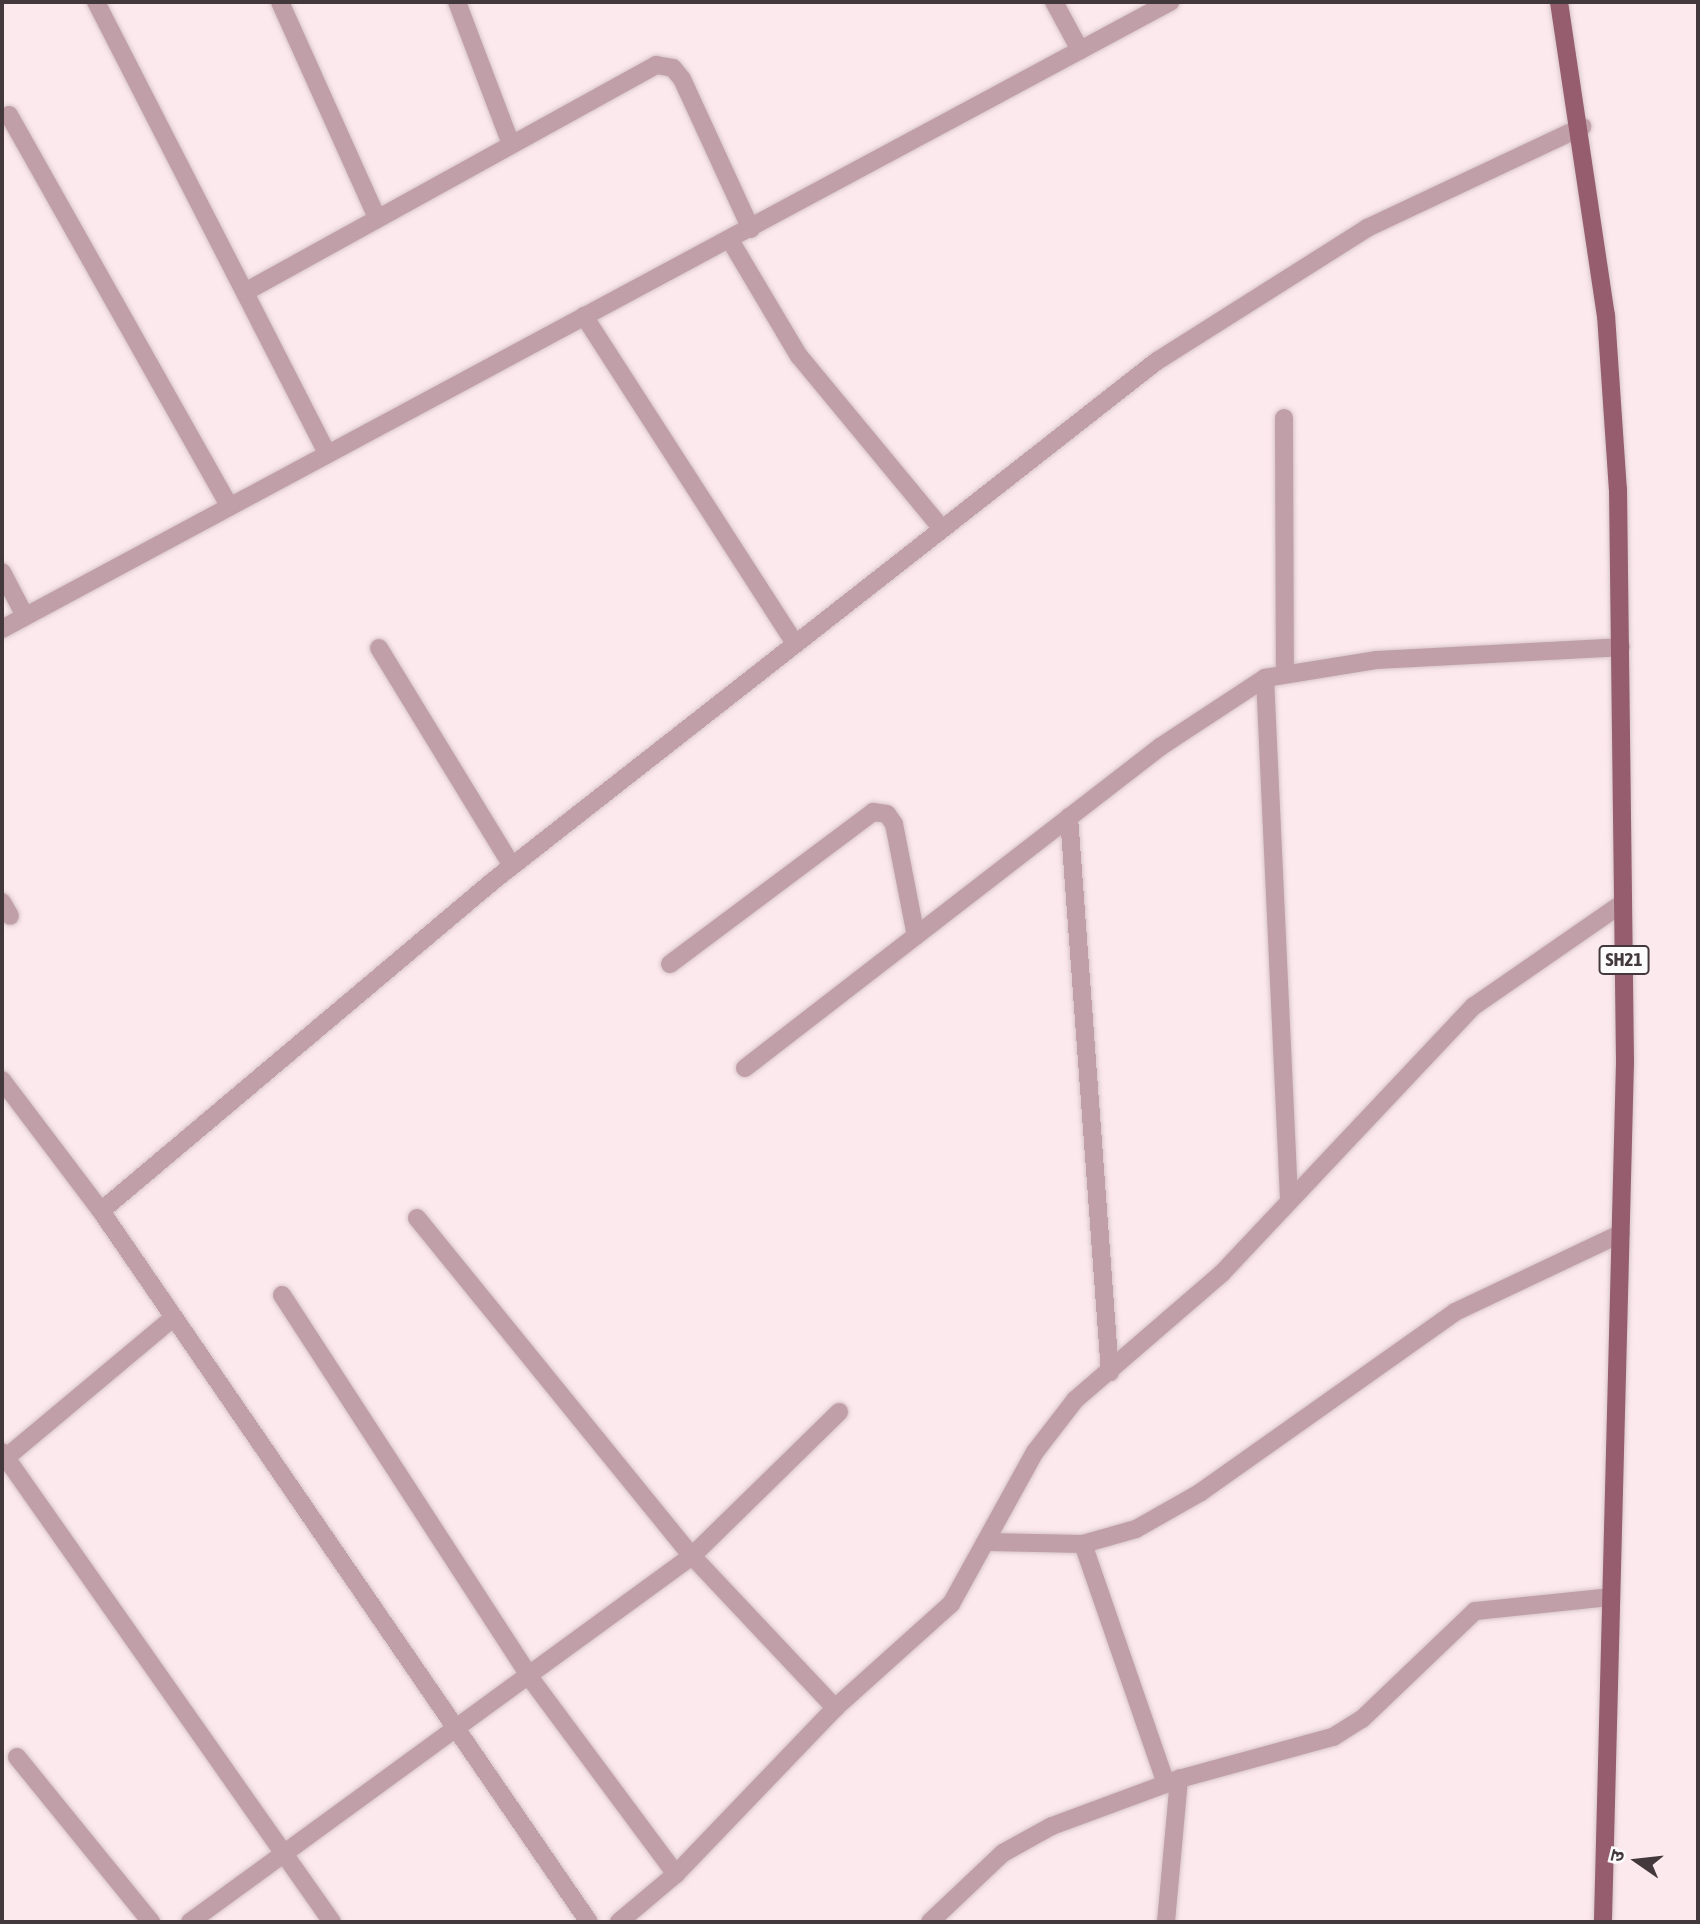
<!DOCTYPE html>
<html>
<head>
<meta charset="utf-8">
<style>
  body { margin:0 }
  #map { position:relative; width:1700px; height:1924px; overflow:hidden; background:#fce9ed; font-family:"Asap Condensed","Noto Sans Devanagari",sans-serif }
  div>[style] { position:absolute }
  .roads { filter:drop-shadow(0 0 2px #d7c6ca) drop-shadow(0 0 2px #d7c6ca) }
  .street>* { height:18px; margin:-9px; padding:0 9px; transform-origin:9px; border-radius:9px; background:#c19fa8 }
  .primary>* { height:18px; margin:-9px; padding:0 9px; transform-origin:9px; border-radius:9px; background:#965d6e }
  span { translate:-50% -50%; white-space:nowrap; text-align:center; line-height:1.15; -webkit-text-stroke:7px #fcfcfc; paint-order:stroke }
  .shield-label span { padding:2px 5px; background:#fcfcfc; border:2px solid; border-radius:5px; -webkit-text-stroke-width:0 }
  .shield-label { font-size:19px; color:#43393c; font-weight:700 }
  .frame { position:absolute; inset:0; border:4px solid #43393c; pointer-events:none }
  .north { position:absolute; left:1602px; top:1826px; width:70px; height:70px; -webkit-text-stroke:5px #fcfcfc; paint-order:stroke; rotate:284deg; font-size:19px; font-weight:700; line-height:28px; text-align:center; color:#43393c }
  .north::after { content:''; display:block; margin:auto; width:24px; height:32px; background:#43393c; clip-path:polygon(50% 0,100% 100%,50% 72%,0 100%) }
</style>
</head>
<body>
<div id="map">
  <div class="roads">
    <div class="street">
      <div style="left:96px;top:2px;width:507px;rotate:62.88deg"></div>
      <div style="left:280px;top:2px;width:237px;rotate:65.8deg"></div>
      <div style="left:457px;top:2px;width:152px;rotate:69.2deg"></div>
      <div style="left:1054px;top:2px;width:55px;rotate:61.6deg"></div>
      <div style="left:9px;top:115px;width:449px;rotate:60.6deg"></div>
      <div style="left:730px;top:240px;width:135px;rotate:59.3deg"></div>
      <div style="left:799px;top:356px;width:224px;rotate:50.4deg"></div>
      <div style="left:245px;top:292px;width:470px;rotate:-28.9deg"></div>
      <div style="left:656px;top:65px;width:17px;rotate:10deg"></div>
      <div style="left:673px;top:68px;width:14px;rotate:51deg"></div>
      <div style="left:682px;top:79px;width:165px;rotate:65.3deg"></div>
      <div style="left:584px;top:316px;width:390px;rotate:57.2deg"></div>
      <div style="left:1284px;top:418px;width:255px;rotate:89.8deg"></div>
      <div style="left:2px;top:572px;width:50px;rotate:62.4deg"></div>
      <div style="left:2px;top:629px;width:1326px;rotate:-28.23deg"></div>
      <div style="left:379px;top:648px;width:255px;rotate:58.6deg"></div>
      <div style="left:1265px;top:678px;width:522px;rotate:87.36deg"></div>
      <div style="left:1069px;top:817px;width:557px;rotate:85.78deg"></div>
      <div style="left:2px;top:902px;width:16px;rotate:60deg"></div>
      <div style="left:670px;top:964px;width:254px;rotate:-36.8deg"></div>
      <div style="left:873px;top:812px;width:14px;rotate:8deg"></div>
      <div style="left:887px;top:814px;width:12px;rotate:55deg"></div>
      <div style="left:894px;top:824px;width:114px;rotate:78.9deg"></div>
      <div style="left:745px;top:1068px;width:525px;rotate:-37.72deg"></div>
      <div style="left:1160px;top:747px;width:126px;rotate:-33.3deg"></div>
      <div style="left:1265px;top:678px;width:112px;rotate:-9.2deg"></div>
      <div style="left:1376px;top:660px;width:245px;rotate:-3deg"></div>
      <div style="left:2px;top:1080px;width:164px;rotate:52.9deg"></div>
      <div style="left:101px;top:1211px;width:862px;rotate:55.54deg"></div>
      <div style="left:101px;top:1211px;width:512px;rotate:-40.09deg"></div>
      <div style="left:493px;top:881px;width:843px;rotate:-38.07deg"></div>
      <div style="left:1157px;top:361px;width:249px;rotate:-32.3deg"></div>
      <div style="left:1367px;top:228px;width:238px;rotate:-25.2deg"></div>
      <div style="left:417px;top:1218px;width:436px;rotate:50.9deg"></div>
      <div style="left:692px;top:1556px;width:209px;rotate:46.7deg"></div>
      <div style="left:282px;top:1295px;width:458px;rotate:57deg"></div>
      <div style="left:531px;top:1679px;width:243px;rotate:53.4deg"></div>
      <div style="left:2px;top:1452px;width:574px;rotate:54.93deg"></div>
      <div style="left:2px;top:1461px;width:223px;rotate:-39.9deg"></div>
      <div style="left:989px;top:1542px;width:94px;rotate:1.2deg"></div>
      <div style="left:1083px;top:1544px;width:55px;rotate:-15.8deg"></div>
      <div style="left:1136px;top:1529px;width:75px;rotate:-29.6deg"></div>
      <div style="left:1201px;top:1492px;width:311px;rotate:-35.3deg"></div>
      <div style="left:1455px;top:1312px;width:183px;rotate:-25.3deg"></div>
      <div style="left:1083px;top:1544px;width:254px;rotate:70.9deg"></div>
      <div style="left:17px;top:1757px;width:213px;rotate:50.9deg"></div>
      <div style="left:190px;top:1922px;width:621px;rotate:-36.1deg"></div>
      <div style="left:692px;top:1556px;width:206px;rotate:-44.4deg"></div>
      <div style="left:619px;top:1922px;width:75px;rotate:-40.1deg"></div>
      <div style="left:676px;top:1874px;width:230px;rotate:-46.2deg"></div>
      <div style="left:835px;top:1708px;width:156px;rotate:-41.9deg"></div>
      <div style="left:951px;top:1604px;width:174px;rotate:-61.1deg"></div>
      <div style="left:1035px;top:1452px;width:66px;rotate:-52.4deg"></div>
      <div style="left:1075px;top:1400px;width:194px;rotate:-40.8deg"></div>
      <div style="left:1222px;top:1273px;width:367px;rotate:-46.7deg"></div>
      <div style="left:1474px;top:1006px;width:181px;rotate:-34.7deg"></div>
      <div style="left:930px;top:1922px;width:100px;rotate:-43.4deg"></div>
      <div style="left:1003px;top:1853px;width:56px;rotate:-28.9deg"></div>
      <div style="left:1052px;top:1826px;width:135px;rotate:-20.3deg"></div>
      <div style="left:1179px;top:1779px;width:160px;rotate:-15.3deg"></div>
      <div style="left:1333px;top:1737px;width:34px;rotate:-32deg"></div>
      <div style="left:1362px;top:1719px;width:156px;rotate:-43.7deg"></div>
      <div style="left:1475px;top:1611px;width:136px;rotate:-5.9deg"></div>
      <div style="left:1166px;top:1922px;width:144px;rotate:-84.8deg"></div>
    </div>
    <div class="primary">
      <div style="left:1559px;top:2px;width:317px;rotate:81.5deg"></div>
      <div style="left:1606px;top:315px;width:174px;rotate:86.1deg"></div>
      <div style="left:1618px;top:489px;width:573px;rotate:89.3deg"></div>
      <div style="left:1625px;top:1062px;width:860px;rotate:91.47deg"></div>
    </div>
  </div>
  <div class="shield-label">
    <span style="left:1624px;top:960px">SH21</span>
  </div>
  <div class="frame"></div>
  <div class="north">उ</div>
</div>
</body>
</html>
